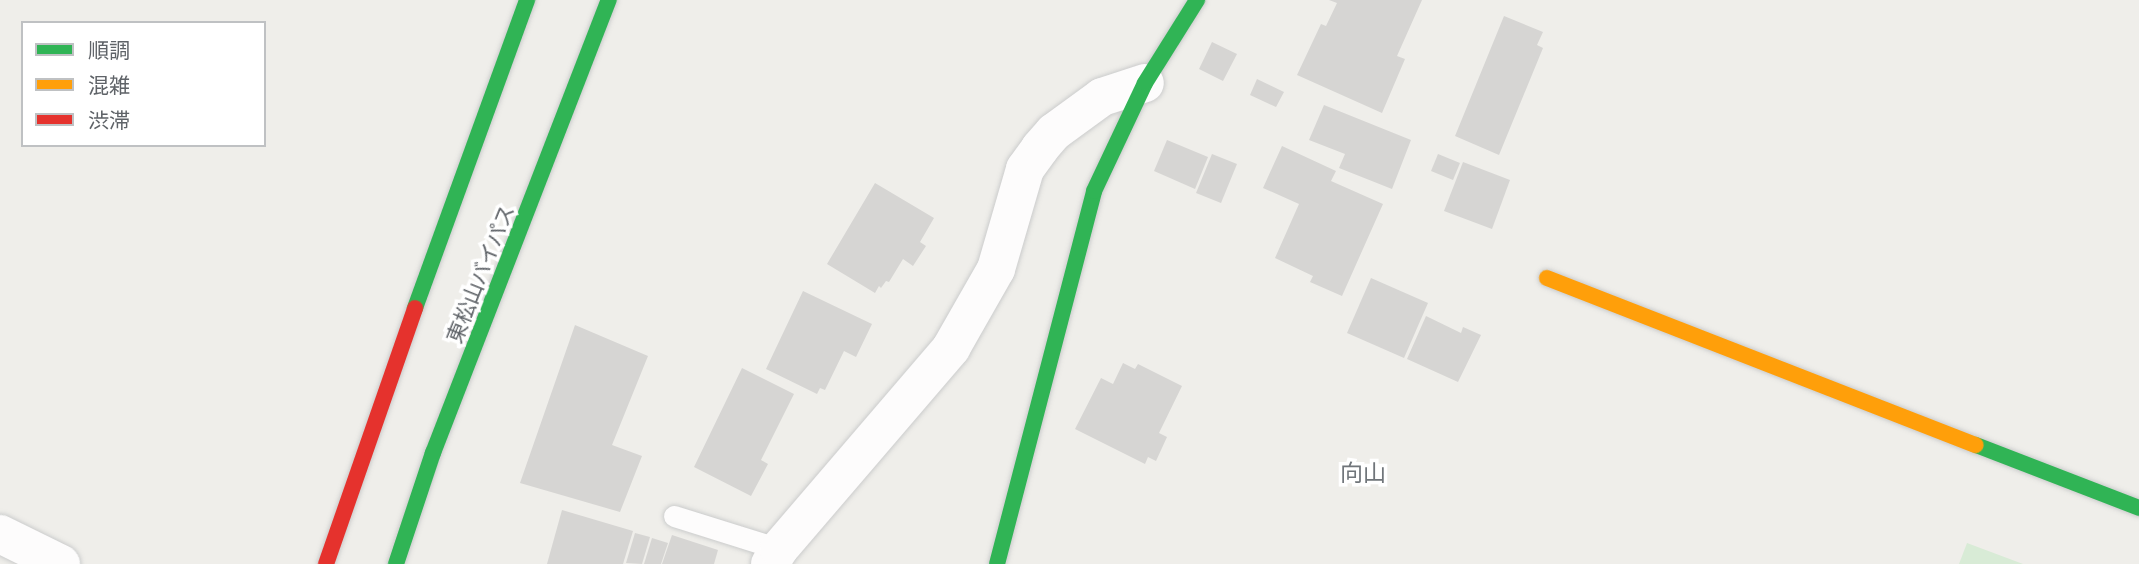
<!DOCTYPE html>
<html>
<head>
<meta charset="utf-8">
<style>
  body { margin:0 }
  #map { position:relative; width:2139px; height:564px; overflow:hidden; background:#efeeea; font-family:"Archivo Narrow","Noto Sans JP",sans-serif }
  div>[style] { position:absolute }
  .green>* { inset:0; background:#d8ebd6 }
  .building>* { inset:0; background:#d6d5d3 }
  .roads { filter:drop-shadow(0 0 2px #cbcccc) drop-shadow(0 0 2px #cbcccc) }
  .lane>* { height:21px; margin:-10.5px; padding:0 10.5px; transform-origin:10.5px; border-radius:10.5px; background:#fdfcfc }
  .street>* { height:38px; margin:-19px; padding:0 19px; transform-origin:19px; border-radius:19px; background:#fdfcfc }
  .fast>* { height:16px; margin:-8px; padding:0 8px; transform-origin:8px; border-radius:8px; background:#30b455 }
  .slow>* { height:16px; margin:-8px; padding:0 8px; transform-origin:8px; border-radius:8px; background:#ff9f0a }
  .jam>* { height:16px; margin:-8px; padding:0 8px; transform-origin:8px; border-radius:8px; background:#e5322d }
  span { translate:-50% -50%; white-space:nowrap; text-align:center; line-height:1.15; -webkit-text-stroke:7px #fff; paint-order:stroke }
  .street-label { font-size:21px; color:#5f6368 }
  .neighbourhood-label { font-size:23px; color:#70757a }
  .legend { position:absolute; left:21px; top:21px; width:245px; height:126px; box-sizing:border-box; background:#fff; border:2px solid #bfc1c3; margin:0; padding:9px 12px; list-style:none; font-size:21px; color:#5f6368 }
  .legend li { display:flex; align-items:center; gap:14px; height:35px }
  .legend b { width:35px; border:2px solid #bfc1c3 }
</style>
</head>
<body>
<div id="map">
  <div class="green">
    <div style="clip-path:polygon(1967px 543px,2023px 564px,1959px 564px)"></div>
  </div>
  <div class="building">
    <div style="clip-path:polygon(1329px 0,1422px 0,1397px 56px,1405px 59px,1382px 113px,1297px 75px,1321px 24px,1326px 26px,1337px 3px)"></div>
    <div style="clip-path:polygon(1504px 16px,1543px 32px,1537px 45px,1543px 48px,1499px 155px,1455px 136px)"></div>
    <div style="clip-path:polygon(1212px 42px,1237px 54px,1223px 81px,1199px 69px)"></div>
    <div style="clip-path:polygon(1257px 79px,1284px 92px,1276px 107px,1250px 95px)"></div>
    <div style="clip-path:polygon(1324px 105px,1411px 140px,1392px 189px,1339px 168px,1345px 154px,1309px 140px)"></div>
    <div style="clip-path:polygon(1167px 140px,1208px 157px,1195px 189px,1154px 171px)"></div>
    <div style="clip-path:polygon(1282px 146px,1336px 171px,1331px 181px,1383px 204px,1342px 296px,1310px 282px,1313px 276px,1275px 258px,1299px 204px,1263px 188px)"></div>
    <div style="clip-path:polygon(1212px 154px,1237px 164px,1221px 203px,1196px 193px)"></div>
    <div style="clip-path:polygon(1438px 154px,1460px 163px,1453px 180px,1431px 171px)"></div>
    <div style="clip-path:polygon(1463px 162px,1510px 180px,1492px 229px,1444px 211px)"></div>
    <div style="clip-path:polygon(875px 183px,934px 218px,920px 242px,926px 246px,913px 266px,903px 259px,889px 282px,886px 281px,881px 288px,879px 286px,875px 293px,827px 264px)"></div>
    <div style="clip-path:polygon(1371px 278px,1428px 303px,1404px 358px,1347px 333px)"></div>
    <div style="clip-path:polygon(803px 291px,872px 324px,856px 357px,844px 351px,825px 390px,820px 388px,817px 394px,766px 369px)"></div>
    <div style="clip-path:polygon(1426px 316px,1461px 333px,1463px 327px,1481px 335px,1458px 382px,1407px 359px)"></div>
    <div style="clip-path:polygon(575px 325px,648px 356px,612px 445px,642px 456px,620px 512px,520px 483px)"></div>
    <div style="clip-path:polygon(1123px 363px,1135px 369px,1138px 364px,1182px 386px,1159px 433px,1167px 437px,1156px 461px,1148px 457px,1145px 464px,1075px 429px,1101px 378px,1113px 384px)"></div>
    <div style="clip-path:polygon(742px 368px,794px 394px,761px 460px,768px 464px,751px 496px,694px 467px)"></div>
    <div style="clip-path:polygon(562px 510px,633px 531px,623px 564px,547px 564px)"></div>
    <div style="clip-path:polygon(635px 533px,650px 537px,642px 564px,626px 563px)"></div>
    <div style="clip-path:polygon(672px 535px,718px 550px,714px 564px,662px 564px)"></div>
    <div style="clip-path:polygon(652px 538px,668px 543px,661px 564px,644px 564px)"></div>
  </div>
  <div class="roads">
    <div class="lane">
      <div style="left:674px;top:516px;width:110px;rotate:17.4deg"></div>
    </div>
    <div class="street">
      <div style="left:0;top:534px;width:68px;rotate:26.2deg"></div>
      <div style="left:770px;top:564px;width:17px;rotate:-59deg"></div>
      <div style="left:779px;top:549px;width:265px;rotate:-49.4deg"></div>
      <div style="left:951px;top:348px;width:91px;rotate:-60.3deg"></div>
      <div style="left:996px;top:269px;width:104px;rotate:-73.8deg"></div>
      <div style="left:1025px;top:169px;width:26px;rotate:-54deg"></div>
      <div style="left:1040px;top:148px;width:21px;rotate:-49deg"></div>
      <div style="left:1054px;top:132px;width:59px;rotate:-36.1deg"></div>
      <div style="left:1102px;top:97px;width:45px;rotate:-18deg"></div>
    </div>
    <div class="fast">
      <div style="left:415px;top:308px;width:328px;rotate:-70deg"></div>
      <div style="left:1976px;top:445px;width:175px;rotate:21.1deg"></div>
      <div style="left:396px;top:564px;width:117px;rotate:-71.6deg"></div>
      <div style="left:433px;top:453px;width:486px;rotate:-68.8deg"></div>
      <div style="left:997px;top:564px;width:385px;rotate:-75.4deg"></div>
      <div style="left:1094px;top:191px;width:119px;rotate:-64.7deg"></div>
      <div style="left:1145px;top:83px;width:98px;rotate:-57.9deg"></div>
    </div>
    <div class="slow">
      <div style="left:1547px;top:278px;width:460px;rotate:21.3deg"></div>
    </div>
    <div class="jam">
      <div style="left:326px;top:564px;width:271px;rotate:-70.8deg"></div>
    </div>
  </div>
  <div class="street-label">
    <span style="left:481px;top:274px;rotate:-68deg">東松山バイパス</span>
  </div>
  <div class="neighbourhood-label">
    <span style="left:1363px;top:473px">向山</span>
  </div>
  <ul class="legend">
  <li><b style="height:9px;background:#30b455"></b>順調</li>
  <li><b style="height:9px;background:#ff9f0a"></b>混雑</li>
  <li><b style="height:9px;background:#e5322d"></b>渋滞</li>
  </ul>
</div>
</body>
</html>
